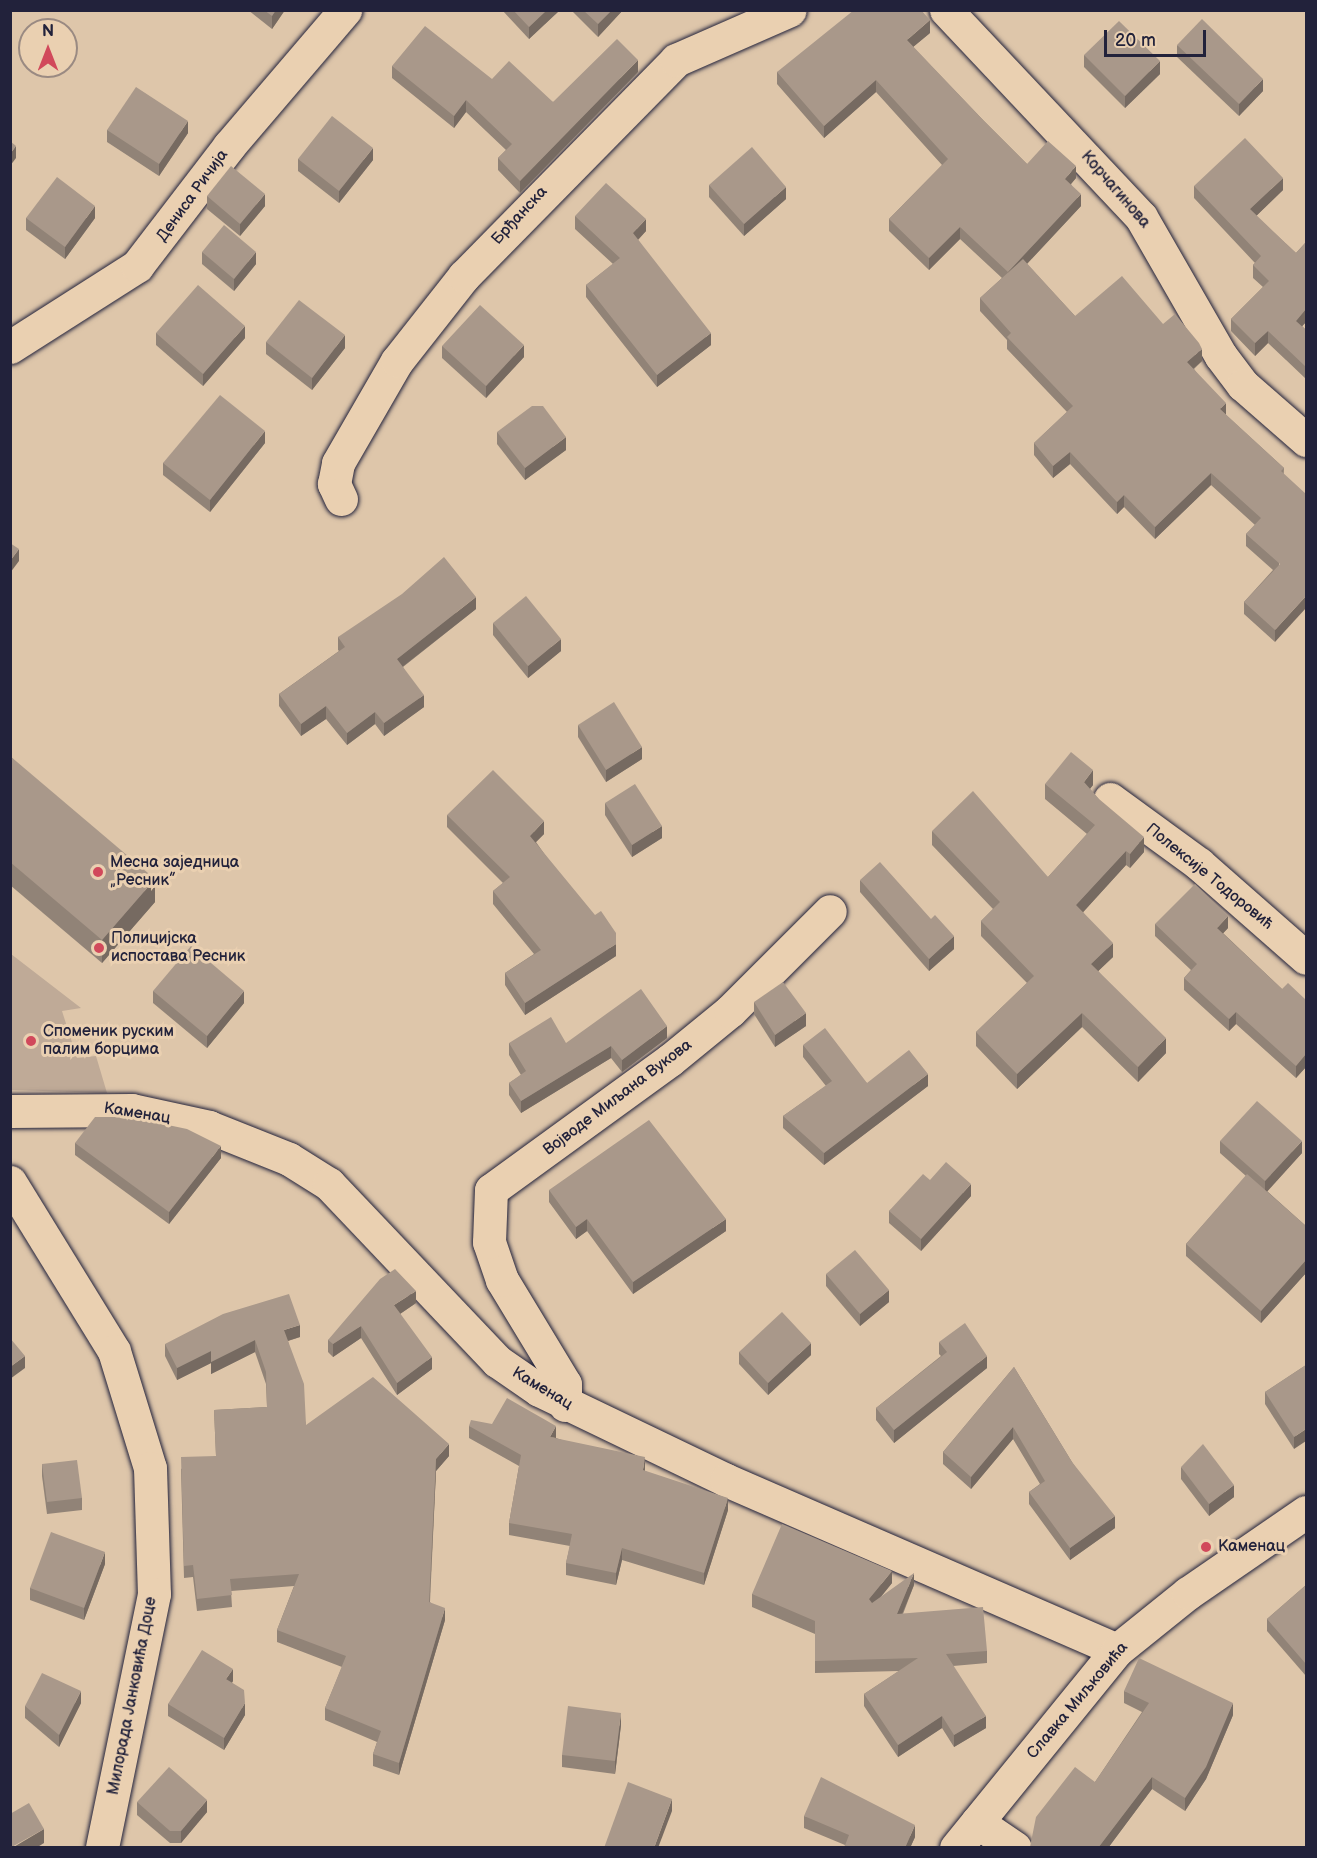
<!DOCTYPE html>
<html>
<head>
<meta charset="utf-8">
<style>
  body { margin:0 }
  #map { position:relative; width:1317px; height:1858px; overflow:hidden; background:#dec6aa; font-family:"Balsamiq Sans",sans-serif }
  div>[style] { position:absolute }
  .green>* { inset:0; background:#bfaa97 }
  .roads { filter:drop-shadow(0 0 2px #22223b) drop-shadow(0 0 2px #22223b) }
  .minor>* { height:33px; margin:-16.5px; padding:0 16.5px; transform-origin:16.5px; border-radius:16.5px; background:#ead0b1 }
  .wall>* { inset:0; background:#918377 }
  .shaded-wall>* { inset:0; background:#766a61 }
  .building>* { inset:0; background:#a9988a }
  .dots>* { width:16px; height:16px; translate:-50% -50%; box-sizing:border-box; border:3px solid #ead0b1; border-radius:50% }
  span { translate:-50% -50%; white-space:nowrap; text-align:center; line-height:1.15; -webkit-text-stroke:6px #ead0b1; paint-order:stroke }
  .street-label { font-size:16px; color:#22223b }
  .poi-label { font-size:16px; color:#22223b }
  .left { translate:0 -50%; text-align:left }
  .frame { position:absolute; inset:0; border:12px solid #22223b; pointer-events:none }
  .north { position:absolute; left:18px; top:18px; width:60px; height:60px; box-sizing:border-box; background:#ead0b1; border:2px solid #9a8a82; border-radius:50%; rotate:0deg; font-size:16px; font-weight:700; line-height:24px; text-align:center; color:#22223b }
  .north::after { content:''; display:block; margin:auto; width:21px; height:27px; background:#d1495b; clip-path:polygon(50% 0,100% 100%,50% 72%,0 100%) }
  .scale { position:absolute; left:1104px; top:30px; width:102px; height:27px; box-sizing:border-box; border:3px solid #22223b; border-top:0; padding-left:8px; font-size:18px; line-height:21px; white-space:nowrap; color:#22223b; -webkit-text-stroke:4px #ead0b1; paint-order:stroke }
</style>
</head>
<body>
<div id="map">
  <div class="green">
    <div style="clip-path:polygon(11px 954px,81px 1008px,62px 1011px,77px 1058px,96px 1056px,107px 1093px,11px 1090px)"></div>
  </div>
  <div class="roads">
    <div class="minor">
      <div style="left:946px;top:10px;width:284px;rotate:46.7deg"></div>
      <div style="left:1141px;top:217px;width:160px;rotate:60.1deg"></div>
      <div style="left:1221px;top:356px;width:36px;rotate:53deg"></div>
      <div style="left:1243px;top:385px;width:84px;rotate:41.1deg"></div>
      <div style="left:10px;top:347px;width:151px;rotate:-32.5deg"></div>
      <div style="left:137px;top:266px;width:151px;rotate:-52.5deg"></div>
      <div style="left:229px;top:146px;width:179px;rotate:-49.5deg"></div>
      <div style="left:341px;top:499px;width:17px;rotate:-115deg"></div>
      <div style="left:334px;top:484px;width:21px;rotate:-79deg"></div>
      <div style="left:338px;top:463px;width:118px;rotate:-60deg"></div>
      <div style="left:397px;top:361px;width:108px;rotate:-51.8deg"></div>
      <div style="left:464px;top:276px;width:303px;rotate:-45.5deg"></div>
      <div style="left:676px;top:60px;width:124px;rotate:-23.7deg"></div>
      <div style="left:1110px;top:799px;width:110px;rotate:36.1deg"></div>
      <div style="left:1199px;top:864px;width:142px;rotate:41.3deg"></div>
      <div style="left:10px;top:1111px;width:122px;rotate:-0.5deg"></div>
      <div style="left:132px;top:1110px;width:79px;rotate:12.4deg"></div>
      <div style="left:209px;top:1127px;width:86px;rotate:21.8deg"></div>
      <div style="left:289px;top:1159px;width:47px;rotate:32deg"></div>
      <div style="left:329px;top:1184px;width:244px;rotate:46.5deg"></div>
      <div style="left:497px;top:1361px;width:51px;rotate:34.6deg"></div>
      <div style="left:539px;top:1390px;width:208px;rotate:25.7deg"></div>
      <div style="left:726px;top:1480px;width:426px;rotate:23.5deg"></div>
      <div style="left:10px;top:1182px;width:198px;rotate:58.4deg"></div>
      <div style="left:114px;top:1351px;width:122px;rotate:72.9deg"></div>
      <div style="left:150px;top:1468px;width:126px;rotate:88.2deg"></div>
      <div style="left:154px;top:1594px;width:259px;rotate:101.6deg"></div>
      <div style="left:565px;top:1405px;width:21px;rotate:-90deg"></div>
      <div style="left:565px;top:1384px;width:122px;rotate:-121.2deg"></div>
      <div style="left:502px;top:1280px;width:40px;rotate:-108.9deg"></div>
      <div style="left:489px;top:1242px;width:52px;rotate:-87.8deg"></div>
      <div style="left:491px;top:1190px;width:221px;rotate:-36deg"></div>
      <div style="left:670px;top:1060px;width:77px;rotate:-39.2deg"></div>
      <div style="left:730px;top:1011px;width:141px;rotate:-45deg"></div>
      <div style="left:977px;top:1822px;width:46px;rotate:34.4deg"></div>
      <div style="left:956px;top:1848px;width:255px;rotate:-50.9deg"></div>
      <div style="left:1117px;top:1650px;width:91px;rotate:-38.8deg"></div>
      <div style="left:1188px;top:1593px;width:143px;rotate:-34.5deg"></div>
    </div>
  </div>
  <div class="wall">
    <div style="clip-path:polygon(248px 10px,285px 10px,272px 29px)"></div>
    <div style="clip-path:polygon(502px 10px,560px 10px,529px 39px)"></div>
    <div style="clip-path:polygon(571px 10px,623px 10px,598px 37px)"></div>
    <div style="clip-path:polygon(930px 33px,913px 47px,984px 121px,1027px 164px,1076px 178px,1071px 184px,1081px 206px,1027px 264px,1075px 316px,1163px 324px,1202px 361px,1194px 369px,1226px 415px,1284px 468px,1275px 642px,1244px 614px,1244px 602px,1273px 570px,1246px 546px,1246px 534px,1255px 525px,1211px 485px,1155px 539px,1124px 507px,1117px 514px,1070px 464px,1053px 478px,1034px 455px,1034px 443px,1067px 412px,1007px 349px,1007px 340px,980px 311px,980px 298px,1002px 278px,960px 239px,929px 270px,889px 231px,889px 219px,942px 165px,876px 92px,824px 138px,777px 84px,777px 72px)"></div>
    <div style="clip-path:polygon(1177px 45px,1263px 91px,1239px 116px,1177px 57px)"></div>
    <div style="clip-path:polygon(1084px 55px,1160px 74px,1125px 108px,1084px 67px)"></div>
    <div style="clip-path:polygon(392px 66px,492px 79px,553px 102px,638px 72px,520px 193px,498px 170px,498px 158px,506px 150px,466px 112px,454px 128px,392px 78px)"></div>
    <div style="clip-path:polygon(107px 130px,188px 133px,159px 176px,107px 142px)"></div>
    <div style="clip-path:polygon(298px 159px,373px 160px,339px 203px,298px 171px)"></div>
    <div style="clip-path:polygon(709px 185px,786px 199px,744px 236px,709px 197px)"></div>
    <div style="clip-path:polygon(1194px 186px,1283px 190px,1256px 216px,1296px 253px,1306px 242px,1306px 322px,1302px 326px,1306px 330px,1306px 379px,1268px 343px,1255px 356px,1231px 331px,1231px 319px,1263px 287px,1253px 278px,1253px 265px,1255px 263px,1194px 198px)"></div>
    <div style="clip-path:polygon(207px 196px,265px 206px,240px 236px,207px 209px)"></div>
    <div style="clip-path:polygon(575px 216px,646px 231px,638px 240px,711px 345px,657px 387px,586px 297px,586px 285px,613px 264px,575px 229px)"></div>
    <div style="clip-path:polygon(26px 218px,95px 218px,65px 259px,26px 230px)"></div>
    <div style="clip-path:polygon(202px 252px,256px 264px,234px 291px,202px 264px)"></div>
    <div style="clip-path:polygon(156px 333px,245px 338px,203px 386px,156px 345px)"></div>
    <div style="clip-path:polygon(266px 342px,345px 348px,312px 390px,266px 354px)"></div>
    <div style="clip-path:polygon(442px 346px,524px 357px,486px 398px,442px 358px)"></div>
    <div style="clip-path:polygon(497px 432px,566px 450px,525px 480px,497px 444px)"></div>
    <div style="clip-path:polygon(265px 443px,210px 512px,163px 475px,163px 463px)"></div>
    <div style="clip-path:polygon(476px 609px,403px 667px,424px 707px,384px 736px,375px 724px,347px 745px,326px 719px,301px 736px,279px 706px,279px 694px,339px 651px,338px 650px,338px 637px)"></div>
    <div style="clip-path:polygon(493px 623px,561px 651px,528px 678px,493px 635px)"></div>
    <div style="clip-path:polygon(578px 725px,642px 759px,606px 782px,578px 737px)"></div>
    <div style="clip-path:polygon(10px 756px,155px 902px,102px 963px,10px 885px)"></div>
    <div style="clip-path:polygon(1045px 784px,1093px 785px,1090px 789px,1144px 852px,1130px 868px,1126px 865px,1083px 912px,1113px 957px,1098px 971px,1166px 1053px,1138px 1082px,1082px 1027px,1017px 1089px,976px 1046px,976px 1032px,1027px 983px,981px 936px,981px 921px,993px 909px,932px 845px,932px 831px,1048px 877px,1087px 834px,1045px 799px)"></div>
    <div style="clip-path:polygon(605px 803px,662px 838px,632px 857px,605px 815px)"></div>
    <div style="clip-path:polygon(447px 815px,544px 834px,536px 842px,616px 956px,525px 1015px,505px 985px,505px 973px,534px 954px,493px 904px,493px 891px,503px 883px,447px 827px)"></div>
    <div style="clip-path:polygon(860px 880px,954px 949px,929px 971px,860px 892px)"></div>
    <div style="clip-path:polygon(1155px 924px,1228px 928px,1223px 933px,1282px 989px,1306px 1000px,1306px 1067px,1296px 1078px,1236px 1024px,1229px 1031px,1184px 990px,1184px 978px,1191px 970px,1155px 936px)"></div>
    <div style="clip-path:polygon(153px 991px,244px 1003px,207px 1048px,153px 1003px)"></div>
    <div style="clip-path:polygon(754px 1002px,806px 1026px,775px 1047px,754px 1014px)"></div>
    <div style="clip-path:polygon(667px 1038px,622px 1072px,611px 1058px,521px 1113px,509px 1095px,509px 1083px,521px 1075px,509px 1055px,509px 1043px,566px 1043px)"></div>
    <div style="clip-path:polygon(803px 1045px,867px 1083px,928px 1086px,824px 1165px,783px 1128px,783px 1116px,826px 1086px,803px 1057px)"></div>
    <div style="clip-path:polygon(1220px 1141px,1302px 1153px,1267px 1191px,1306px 1226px,1306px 1273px,1261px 1323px,1186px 1256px,1186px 1244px,1246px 1176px,1220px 1153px)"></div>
    <div style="clip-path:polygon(75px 1143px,221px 1158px,169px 1224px,75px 1155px)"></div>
    <div style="clip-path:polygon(930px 1180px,971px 1196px,921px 1251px,889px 1223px,889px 1211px)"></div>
    <div style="clip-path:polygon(549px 1190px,726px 1231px,633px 1294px,587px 1231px,576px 1239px,549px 1202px)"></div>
    <div style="clip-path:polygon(826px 1274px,889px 1302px,860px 1326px,826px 1286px)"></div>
    <div style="clip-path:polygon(416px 1303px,400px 1314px,432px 1369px,397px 1395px,361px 1338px,333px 1357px,328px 1352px,328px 1340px)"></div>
    <div style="clip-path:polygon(300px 1337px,288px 1341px,306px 1425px,449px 1456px,436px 1471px,430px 1602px,445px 1620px,399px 1775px,373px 1766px,373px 1754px,377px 1742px,325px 1720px,325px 1708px,342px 1667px,277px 1642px,277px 1630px,294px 1586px,231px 1591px,232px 1607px,197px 1611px,193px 1577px,184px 1578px,181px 1469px,216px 1456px,214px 1410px,267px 1407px,266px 1384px,255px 1352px,211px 1374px,211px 1363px,177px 1380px,165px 1356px,165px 1344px)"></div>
    <div style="clip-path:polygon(939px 1342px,987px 1368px,894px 1443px,876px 1420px,876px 1408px,941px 1356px,939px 1354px)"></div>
    <div style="clip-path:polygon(739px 1352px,811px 1355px,768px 1395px,739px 1364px)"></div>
    <div style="clip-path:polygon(1306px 1365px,1294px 1449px,1265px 1404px,1265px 1392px)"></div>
    <div style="clip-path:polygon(1014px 1367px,1072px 1462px,1115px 1528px,1070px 1560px,1029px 1504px,1029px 1492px,1040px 1484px,1013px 1439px,971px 1489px,943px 1464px,943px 1452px)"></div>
    <div style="clip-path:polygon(469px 1426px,556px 1438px,645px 1469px,645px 1471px,728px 1510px,704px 1585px,622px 1560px,616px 1585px,566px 1575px,566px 1563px,570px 1546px,509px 1535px,509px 1523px,519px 1466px,469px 1438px)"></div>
    <div style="clip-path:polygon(42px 1464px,82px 1498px,82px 1510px,47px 1514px,42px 1476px)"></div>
    <div style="clip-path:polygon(1181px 1467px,1234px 1497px,1209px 1516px,1181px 1479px)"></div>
    <div style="clip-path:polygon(105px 1564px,84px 1620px,30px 1600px,30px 1588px)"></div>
    <div style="clip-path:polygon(892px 1583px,881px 1597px,914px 1585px,903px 1614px,987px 1651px,987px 1663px,953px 1666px,986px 1728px,954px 1747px,942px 1728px,898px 1757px,864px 1706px,864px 1694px,899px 1671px,815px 1673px,815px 1634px,752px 1607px,752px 1594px)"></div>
    <div style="clip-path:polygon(1306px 1585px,1306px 1676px,1267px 1631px,1267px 1619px)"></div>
    <div style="clip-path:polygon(233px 1681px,232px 1683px,245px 1715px,224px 1750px,168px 1716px,168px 1704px)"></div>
    <div style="clip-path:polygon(1124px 1691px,1233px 1715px,1206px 1779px,1185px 1811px,1152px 1789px,1108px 1848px,1029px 1848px,1095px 1782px,1142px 1712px,1124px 1703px)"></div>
    <div style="clip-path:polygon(81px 1703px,59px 1747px,25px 1718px,25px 1706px)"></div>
    <div style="clip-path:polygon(621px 1725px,615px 1774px,562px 1767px,562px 1755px)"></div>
    <div style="clip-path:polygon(137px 1802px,207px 1812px,181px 1843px,170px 1843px,137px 1815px)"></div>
    <div style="clip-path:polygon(804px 1816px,915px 1837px,910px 1848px,844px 1848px,845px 1845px,804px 1828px)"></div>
  </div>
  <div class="shaded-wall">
    <div style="clip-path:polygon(276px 10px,285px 10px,272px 29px,272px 16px)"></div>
    <div style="clip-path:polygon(547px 10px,560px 10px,529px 39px,529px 27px)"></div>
    <div style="clip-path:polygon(612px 10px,623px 10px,598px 37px,598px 24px)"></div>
    <div style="clip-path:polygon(930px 20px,930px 33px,907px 52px,907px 40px)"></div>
    <div style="clip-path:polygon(638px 60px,638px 72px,520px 193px,520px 181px)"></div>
    <div style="clip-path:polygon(1160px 61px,1160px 74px,1125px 108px,1125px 96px)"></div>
    <div style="clip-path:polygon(1263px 79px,1263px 91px,1239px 116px,1239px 104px)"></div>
    <div style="clip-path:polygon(876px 80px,876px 92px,824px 138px,824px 126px)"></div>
    <div style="clip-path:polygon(466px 100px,466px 112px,454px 128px,454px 116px)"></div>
    <div style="clip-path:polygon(188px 121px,188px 133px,159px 176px,159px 164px)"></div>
    <div style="clip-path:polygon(16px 146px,16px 158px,10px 166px,10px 154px)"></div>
    <div style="clip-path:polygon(373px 148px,373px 160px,339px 203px,339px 191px)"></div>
    <div style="clip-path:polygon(1076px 166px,1076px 178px,1065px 191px,1065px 179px)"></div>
    <div style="clip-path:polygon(1283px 178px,1283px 190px,1250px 222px,1250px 209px)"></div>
    <div style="clip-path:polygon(786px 187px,786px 199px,744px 236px,744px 224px)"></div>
    <div style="clip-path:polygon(265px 194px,265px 206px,240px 236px,240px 224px)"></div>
    <div style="clip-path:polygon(1081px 194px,1081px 206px,1008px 284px,1008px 272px)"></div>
    <div style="clip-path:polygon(95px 206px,95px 218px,65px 259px,65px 247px)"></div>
    <div style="clip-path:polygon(646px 219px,646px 231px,633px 245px,633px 233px)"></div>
    <div style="clip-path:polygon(960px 227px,960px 239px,929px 270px,929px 258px)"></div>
    <div style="clip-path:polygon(256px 252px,256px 264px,234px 291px,234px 279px)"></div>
    <div style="clip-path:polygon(1306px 309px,1306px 322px,1296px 333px,1296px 321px)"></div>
    <div style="clip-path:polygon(245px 326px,245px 338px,203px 386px,203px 374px)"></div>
    <div style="clip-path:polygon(1268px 331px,1268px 343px,1255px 356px,1255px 343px)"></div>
    <div style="clip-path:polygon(711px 333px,711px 345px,657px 387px,657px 375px)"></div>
    <div style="clip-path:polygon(345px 335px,345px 348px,312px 390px,312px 378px)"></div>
    <div style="clip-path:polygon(524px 345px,524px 357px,486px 398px,486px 386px)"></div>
    <div style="clip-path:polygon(1202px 349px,1202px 361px,1187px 374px,1187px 362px)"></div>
    <div style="clip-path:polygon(1226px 403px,1226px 415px,1220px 409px)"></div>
    <div style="clip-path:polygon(265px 431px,265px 443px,210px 512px,210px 500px)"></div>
    <div style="clip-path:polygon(566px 437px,566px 450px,525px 480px,525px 468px)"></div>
    <div style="clip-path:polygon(1070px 452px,1070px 464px,1053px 478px,1053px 466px)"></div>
    <div style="clip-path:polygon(1211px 473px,1211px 485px,1155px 539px,1155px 527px)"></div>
    <div style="clip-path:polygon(1124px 495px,1124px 507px,1117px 514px,1117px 502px)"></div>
    <div style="clip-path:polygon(19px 549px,19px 561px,10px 573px,10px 561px)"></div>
    <div style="clip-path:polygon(1306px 596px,1306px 608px,1275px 642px,1275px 630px)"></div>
    <div style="clip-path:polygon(476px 597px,476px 609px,397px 671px,397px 659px)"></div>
    <div style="clip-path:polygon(561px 639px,561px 651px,528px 678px,528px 666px)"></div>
    <div style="clip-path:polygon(424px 695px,424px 707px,384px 736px,384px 723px)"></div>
    <div style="clip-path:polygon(326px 706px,326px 719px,301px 736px,301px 724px)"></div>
    <div style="clip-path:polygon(375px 712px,375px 724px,347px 745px,347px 733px)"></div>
    <div style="clip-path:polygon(642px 747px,642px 759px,606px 782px,606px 770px)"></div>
    <div style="clip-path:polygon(1093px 770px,1093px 785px,1084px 796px,1084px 782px)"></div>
    <div style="clip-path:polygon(544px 821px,544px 834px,530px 848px,530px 836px)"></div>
    <div style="clip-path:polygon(662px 826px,662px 838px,632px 857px,632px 845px)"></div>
    <div style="clip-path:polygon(1144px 837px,1144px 852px,1130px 868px,1130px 854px)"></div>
    <div style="clip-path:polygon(1126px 851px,1126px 865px,1076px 920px,1076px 905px)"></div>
    <div style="clip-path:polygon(155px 879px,155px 902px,102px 963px,102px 940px)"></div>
    <div style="clip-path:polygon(1228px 916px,1228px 928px,1217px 940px,1217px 928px)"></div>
    <div style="clip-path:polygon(954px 936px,954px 949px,929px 971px,929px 959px)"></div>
    <div style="clip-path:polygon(1113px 943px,1113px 957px,1091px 978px,1091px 964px)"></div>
    <div style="clip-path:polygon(616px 944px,616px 956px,525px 1015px,525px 1003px)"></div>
    <div style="clip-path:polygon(244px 991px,244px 1003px,207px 1048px,207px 1036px)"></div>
    <div style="clip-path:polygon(1236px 1012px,1236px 1024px,1229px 1031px,1229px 1019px)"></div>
    <div style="clip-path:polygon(806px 1013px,806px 1026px,775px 1047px,775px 1035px)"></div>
    <div style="clip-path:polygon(1082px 1013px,1082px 1027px,1017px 1089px,1017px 1074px)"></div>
    <div style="clip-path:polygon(667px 1026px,667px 1038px,622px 1072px,622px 1060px)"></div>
    <div style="clip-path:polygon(1166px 1038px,1166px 1053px,1138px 1082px,1138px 1067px)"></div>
    <div style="clip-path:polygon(611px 1046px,611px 1058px,521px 1113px,521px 1101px)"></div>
    <div style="clip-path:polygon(1306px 1054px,1306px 1067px,1296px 1078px,1296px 1066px)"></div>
    <div style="clip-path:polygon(928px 1074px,928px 1086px,824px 1165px,824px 1153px)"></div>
    <div style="clip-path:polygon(1302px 1141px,1302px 1153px,1265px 1194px,1265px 1181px)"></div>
    <div style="clip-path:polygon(221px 1146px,221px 1158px,169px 1224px,169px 1212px)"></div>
    <div style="clip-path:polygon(971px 1184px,971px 1196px,921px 1251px,921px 1239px)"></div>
    <div style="clip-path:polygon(587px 1219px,587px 1231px,576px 1239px,576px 1227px)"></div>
    <div style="clip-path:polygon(726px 1219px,726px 1231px,633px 1294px,633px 1282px)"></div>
    <div style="clip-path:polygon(1306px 1260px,1306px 1273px,1261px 1323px,1261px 1311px)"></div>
    <div style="clip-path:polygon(889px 1290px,889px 1302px,860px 1326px,860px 1314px)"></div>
    <div style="clip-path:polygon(416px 1291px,416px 1303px,394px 1318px,394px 1305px)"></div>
    <div style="clip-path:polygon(300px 1325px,300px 1337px,284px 1342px,284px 1330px)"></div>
    <div style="clip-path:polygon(361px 1326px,361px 1338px,333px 1357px,333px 1344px)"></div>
    <div style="clip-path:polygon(255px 1340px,255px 1352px,211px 1374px,211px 1362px)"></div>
    <div style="clip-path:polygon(811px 1343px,811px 1355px,768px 1395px,768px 1383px)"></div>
    <div style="clip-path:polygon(211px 1351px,211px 1363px,177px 1380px,177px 1368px)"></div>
    <div style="clip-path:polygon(25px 1356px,25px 1368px,10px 1379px,10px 1367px)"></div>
    <div style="clip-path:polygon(987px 1356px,987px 1368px,894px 1443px,894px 1430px)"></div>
    <div style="clip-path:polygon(432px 1357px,432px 1369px,397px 1395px,397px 1383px)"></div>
    <div style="clip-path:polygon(556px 1426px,556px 1438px,550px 1437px)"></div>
    <div style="clip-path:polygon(1013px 1427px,1013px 1439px,971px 1489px,971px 1477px)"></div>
    <div style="clip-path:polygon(1306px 1429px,1306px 1441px,1294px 1449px,1294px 1437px)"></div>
    <div style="clip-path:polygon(449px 1444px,449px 1456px,436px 1471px,429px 1614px,436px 1459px)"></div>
    <div style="clip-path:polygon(645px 1457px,645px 1469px,643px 1482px,643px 1470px)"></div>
    <div style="clip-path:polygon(1234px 1485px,1234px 1497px,1209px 1516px,1209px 1504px)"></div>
    <div style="clip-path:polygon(728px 1498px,728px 1510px,704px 1585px,704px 1573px)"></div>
    <div style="clip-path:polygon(1115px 1516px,1115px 1528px,1070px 1560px,1070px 1548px)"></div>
    <div style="clip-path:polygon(622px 1548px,622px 1560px,616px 1585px,616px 1573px)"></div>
    <div style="clip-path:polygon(105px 1552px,105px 1564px,84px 1620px,84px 1608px)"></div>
    <div style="clip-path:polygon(892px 1571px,892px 1583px,869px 1611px,869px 1599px)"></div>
    <div style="clip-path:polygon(914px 1573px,914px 1585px,897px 1626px,897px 1614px)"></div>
    <div style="clip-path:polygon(445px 1608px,445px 1620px,399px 1775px,399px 1763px)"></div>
    <div style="clip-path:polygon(233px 1669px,233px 1681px,226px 1691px,226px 1679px)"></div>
    <div style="clip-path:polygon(81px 1691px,81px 1703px,59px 1747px,59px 1735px)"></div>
    <div style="clip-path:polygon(245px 1703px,245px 1715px,224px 1750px,224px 1738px)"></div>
    <div style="clip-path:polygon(1233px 1703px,1233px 1715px,1206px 1779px,1185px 1811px,1185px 1798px)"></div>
    <div style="clip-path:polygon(621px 1713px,621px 1725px,615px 1774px,615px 1761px)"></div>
    <div style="clip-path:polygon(942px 1716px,942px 1728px,898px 1757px,898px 1745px)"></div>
    <div style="clip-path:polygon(986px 1716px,986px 1728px,954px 1747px,954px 1735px)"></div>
    <div style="clip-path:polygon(1152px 1777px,1152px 1789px,1108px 1848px,1098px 1848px)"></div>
    <div style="clip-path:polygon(672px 1799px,672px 1811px,658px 1848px,654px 1848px)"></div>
    <div style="clip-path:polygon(207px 1800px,207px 1812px,181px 1843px,181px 1831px)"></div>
    <div style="clip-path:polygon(915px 1825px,915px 1837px,910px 1848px,905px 1848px)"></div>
    <div style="clip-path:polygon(44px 1829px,44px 1843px,36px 1848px,12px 1848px)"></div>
  </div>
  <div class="building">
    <div style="clip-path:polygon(264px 10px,276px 10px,272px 16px)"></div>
    <div style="clip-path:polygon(513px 10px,547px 10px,529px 27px)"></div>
    <div style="clip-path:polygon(583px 10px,612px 10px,598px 24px)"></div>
    <div style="clip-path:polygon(854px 10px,921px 10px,930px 20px,907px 40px,984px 121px,1027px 164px,1048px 141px,1076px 166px,1065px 179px,1081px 194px,1008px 272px,960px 227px,929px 258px,889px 219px,948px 159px,876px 80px,824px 126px,777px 72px)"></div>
    <div style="clip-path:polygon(1202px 19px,1263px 79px,1239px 104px,1177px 45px)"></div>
    <div style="clip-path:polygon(1119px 21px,1160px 61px,1125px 96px,1084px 55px)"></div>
    <div style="clip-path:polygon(425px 26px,492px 79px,509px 61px,553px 102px,617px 39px,638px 60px,520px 181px,498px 158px,512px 144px,466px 100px,454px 116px,392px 66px)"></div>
    <div style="clip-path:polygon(136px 87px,188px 121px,159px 164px,107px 130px)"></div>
    <div style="clip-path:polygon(332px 116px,373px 148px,339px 191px,298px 159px)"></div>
    <div style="clip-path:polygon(1245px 138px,1283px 178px,1250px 209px,1296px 253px,1306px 242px,1306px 309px,1296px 321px,1306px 330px,1306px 367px,1268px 331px,1255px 343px,1231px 319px,1269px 281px,1253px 265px,1261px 256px,1194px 186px)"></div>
    <div style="clip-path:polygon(10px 141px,16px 146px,10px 154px)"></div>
    <div style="clip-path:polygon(752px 147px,786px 187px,744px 224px,709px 185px)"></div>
    <div style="clip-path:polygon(231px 166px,265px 194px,240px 224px,207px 196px)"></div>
    <div style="clip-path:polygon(57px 177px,95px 206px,65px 247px,26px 218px)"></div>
    <div style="clip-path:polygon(606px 183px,646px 219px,633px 233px,711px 333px,657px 375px,586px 285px,620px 258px,575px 216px)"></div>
    <div style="clip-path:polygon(224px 225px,256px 252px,234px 279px,202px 252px)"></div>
    <div style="clip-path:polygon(1023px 259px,1075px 316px,1122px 276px,1163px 324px,1175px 314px,1199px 343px,1202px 349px,1187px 362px,1226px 403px,1220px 409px,1284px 468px,1281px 471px,1306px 494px,1306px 596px,1275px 630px,1244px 602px,1280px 564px,1246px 534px,1261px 518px,1211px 473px,1155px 527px,1124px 495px,1117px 502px,1070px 452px,1053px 466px,1034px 443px,1073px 406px,1007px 337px,1011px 333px,980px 298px)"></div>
    <div style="clip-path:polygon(198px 285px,245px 326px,203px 374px,156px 333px)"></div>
    <div style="clip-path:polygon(299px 300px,345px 335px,312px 378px,266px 342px)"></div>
    <div style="clip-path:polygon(480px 305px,524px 345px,486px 386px,442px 346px)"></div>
    <div style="clip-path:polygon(220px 395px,265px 431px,210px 500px,163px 463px)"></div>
    <div style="clip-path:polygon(532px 406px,543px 406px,566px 437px,525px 468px,497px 432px)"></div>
    <div style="clip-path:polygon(10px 543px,19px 549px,10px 561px)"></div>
    <div style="clip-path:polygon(444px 557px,476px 597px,397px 659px,424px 695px,384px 723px,375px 712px,347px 733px,326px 706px,301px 724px,279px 694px,345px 647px,338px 637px,402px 594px)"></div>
    <div style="clip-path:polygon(526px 596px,561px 639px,528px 666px,493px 623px)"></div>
    <div style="clip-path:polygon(614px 702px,642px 747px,606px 770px,578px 725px)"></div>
    <div style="clip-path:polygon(1071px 752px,1093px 770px,1084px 782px,1099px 799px,1144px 837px,1130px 854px,1126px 851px,1076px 905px,1113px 943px,1091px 964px,1166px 1038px,1138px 1067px,1082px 1013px,1017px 1074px,976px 1032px,1034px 976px,981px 921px,1000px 902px,932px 831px,973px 791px,1048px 877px,1095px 825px,1045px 784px)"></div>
    <div style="clip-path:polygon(10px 756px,155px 879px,102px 940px,10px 862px)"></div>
    <div style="clip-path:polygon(493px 770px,544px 821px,530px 836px,595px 915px,601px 911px,616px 933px,616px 944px,525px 1003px,505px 973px,541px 950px,493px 891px,510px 877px,447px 815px)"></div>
    <div style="clip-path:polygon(635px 784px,662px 826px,632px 845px,605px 803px)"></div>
    <div style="clip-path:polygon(880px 862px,931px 919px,935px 915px,954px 936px,929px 959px,860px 880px)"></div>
    <div style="clip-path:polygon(1195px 884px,1228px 916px,1217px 928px,1282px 989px,1288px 983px,1306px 1000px,1306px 1054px,1296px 1066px,1236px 1012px,1229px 1019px,1184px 978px,1197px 964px,1155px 924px)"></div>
    <div style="clip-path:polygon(191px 946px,244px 991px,207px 1036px,153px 991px)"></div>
    <div style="clip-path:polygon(783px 982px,806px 1013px,775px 1035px,754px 1002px)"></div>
    <div style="clip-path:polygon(641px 989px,667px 1026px,622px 1060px,611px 1046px,521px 1101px,509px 1083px,526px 1071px,509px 1043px,551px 1017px,566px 1043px)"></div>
    <div style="clip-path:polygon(825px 1028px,867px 1083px,909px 1050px,928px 1074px,824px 1153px,783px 1116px,832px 1081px,803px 1045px)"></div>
    <div style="clip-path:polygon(1257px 1101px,1302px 1141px,1265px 1181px,1220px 1141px)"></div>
    <div style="clip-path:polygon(95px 1117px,130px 1117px,187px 1129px,221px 1146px,169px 1212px,75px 1143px)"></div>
    <div style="clip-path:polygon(649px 1120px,726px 1219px,633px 1282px,587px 1219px,576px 1227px,549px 1190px)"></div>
    <div style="clip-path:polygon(946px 1162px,971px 1184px,921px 1239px,889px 1211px,923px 1174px,930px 1180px)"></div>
    <div style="clip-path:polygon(1247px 1174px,1306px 1226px,1306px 1260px,1261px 1311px,1186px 1244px)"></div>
    <div style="clip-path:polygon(855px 1250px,889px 1290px,860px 1314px,826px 1274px)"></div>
    <div style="clip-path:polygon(395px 1269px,416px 1291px,394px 1305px,432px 1357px,397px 1383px,361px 1326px,333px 1344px,328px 1340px,380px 1279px)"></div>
    <div style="clip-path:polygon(289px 1294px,300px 1325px,284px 1330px,304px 1384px,306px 1425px,373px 1377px,449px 1444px,436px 1459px,429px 1602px,445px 1608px,399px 1763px,373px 1754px,381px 1731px,325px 1708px,346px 1656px,277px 1630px,299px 1574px,230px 1579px,232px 1595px,197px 1599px,193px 1565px,184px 1566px,181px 1457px,216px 1456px,214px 1410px,267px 1407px,266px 1372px,255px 1340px,211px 1362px,211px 1351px,177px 1368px,165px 1344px,223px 1314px)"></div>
    <div style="clip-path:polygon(782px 1312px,811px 1343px,768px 1383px,739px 1352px)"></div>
    <div style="clip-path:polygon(965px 1323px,987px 1356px,894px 1430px,876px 1408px,947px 1352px,939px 1342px)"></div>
    <div style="clip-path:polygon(10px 1338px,25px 1356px,10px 1367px)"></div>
    <div style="clip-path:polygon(1306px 1365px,1306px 1429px,1294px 1437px,1265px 1392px)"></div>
    <div style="clip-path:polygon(1014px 1367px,1072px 1462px,1115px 1516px,1070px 1548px,1029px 1492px,1045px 1481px,1013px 1427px,971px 1477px,943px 1452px)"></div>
    <div style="clip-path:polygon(507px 1398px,556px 1426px,550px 1437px,645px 1457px,643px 1470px,728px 1498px,704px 1573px,622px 1548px,616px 1573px,566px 1563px,572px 1534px,509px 1523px,521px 1455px,469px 1426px,471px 1420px,492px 1424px)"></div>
    <div style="clip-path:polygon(1203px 1444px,1234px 1485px,1209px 1504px,1181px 1467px)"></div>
    <div style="clip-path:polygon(77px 1460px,82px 1498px,47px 1502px,42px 1464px)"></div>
    <div style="clip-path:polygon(782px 1524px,892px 1571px,869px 1599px,872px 1603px,914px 1573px,897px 1614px,983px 1607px,987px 1651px,946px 1654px,986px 1716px,954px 1735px,942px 1716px,898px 1745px,864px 1694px,918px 1658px,815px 1661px,815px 1621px,752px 1594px)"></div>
    <div style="clip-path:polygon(51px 1532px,105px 1552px,84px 1608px,30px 1588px)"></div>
    <div style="clip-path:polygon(1306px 1585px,1306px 1664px,1267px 1619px)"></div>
    <div style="clip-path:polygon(202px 1650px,233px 1669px,226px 1679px,244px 1690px,245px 1703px,224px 1738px,168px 1704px)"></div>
    <div style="clip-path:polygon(1139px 1658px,1233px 1703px,1206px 1767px,1185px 1798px,1152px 1777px,1098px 1848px,1029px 1848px,1030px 1847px,1036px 1817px,1075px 1767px,1095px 1782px,1149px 1703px,1124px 1691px)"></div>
    <div style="clip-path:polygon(42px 1673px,81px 1691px,59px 1735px,25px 1706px)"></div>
    <div style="clip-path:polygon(568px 1706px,621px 1713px,615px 1761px,562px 1755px)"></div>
    <div style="clip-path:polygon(169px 1767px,207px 1800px,181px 1831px,170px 1831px,137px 1802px)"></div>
    <div style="clip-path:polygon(821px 1777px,915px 1825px,905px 1848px,844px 1848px,849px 1835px,804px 1816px)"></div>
    <div style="clip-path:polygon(628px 1782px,672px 1799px,654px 1848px,604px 1848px)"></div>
    <div style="clip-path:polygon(29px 1803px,44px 1829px,10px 1848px,10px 1814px)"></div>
  </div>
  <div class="dots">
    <div style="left:98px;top:872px;background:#d1495b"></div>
    <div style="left:99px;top:948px;background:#d1495b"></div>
    <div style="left:31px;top:1041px;background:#d1495b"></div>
    <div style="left:1206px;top:1547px;background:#d1495b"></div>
  </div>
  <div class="street-label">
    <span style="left:1115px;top:190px;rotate:49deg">Корчагинова</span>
    <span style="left:193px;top:196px;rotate:-54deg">Дениса Ричија</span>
    <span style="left:520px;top:216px;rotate:-47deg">Брђанска</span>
    <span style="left:1209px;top:877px;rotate:39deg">Полексије Тодоровић</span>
    <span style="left:618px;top:1098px;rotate:-37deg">Војводе Миљана Вукова</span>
    <span style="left:137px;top:1114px;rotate:9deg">Каменац</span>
    <span style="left:542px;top:1389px;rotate:31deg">Каменац</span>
    <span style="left:133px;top:1696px;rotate:-79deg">Милорада Јанковића Доце</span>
    <span style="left:1078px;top:1701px;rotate:-50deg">Славка Миљковића</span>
  </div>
  <div class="poi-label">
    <span class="left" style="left:110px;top:872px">Месна заједница<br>„Ресник”</span>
    <span class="left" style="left:111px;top:948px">Полицијска<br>испостава Ресник</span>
    <span class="left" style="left:43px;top:1041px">Споменик руским<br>палим борцима</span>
    <span class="left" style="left:1218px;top:1547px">Каменац</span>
  </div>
  <div class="frame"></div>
  <div class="north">N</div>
  <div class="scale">20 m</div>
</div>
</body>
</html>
